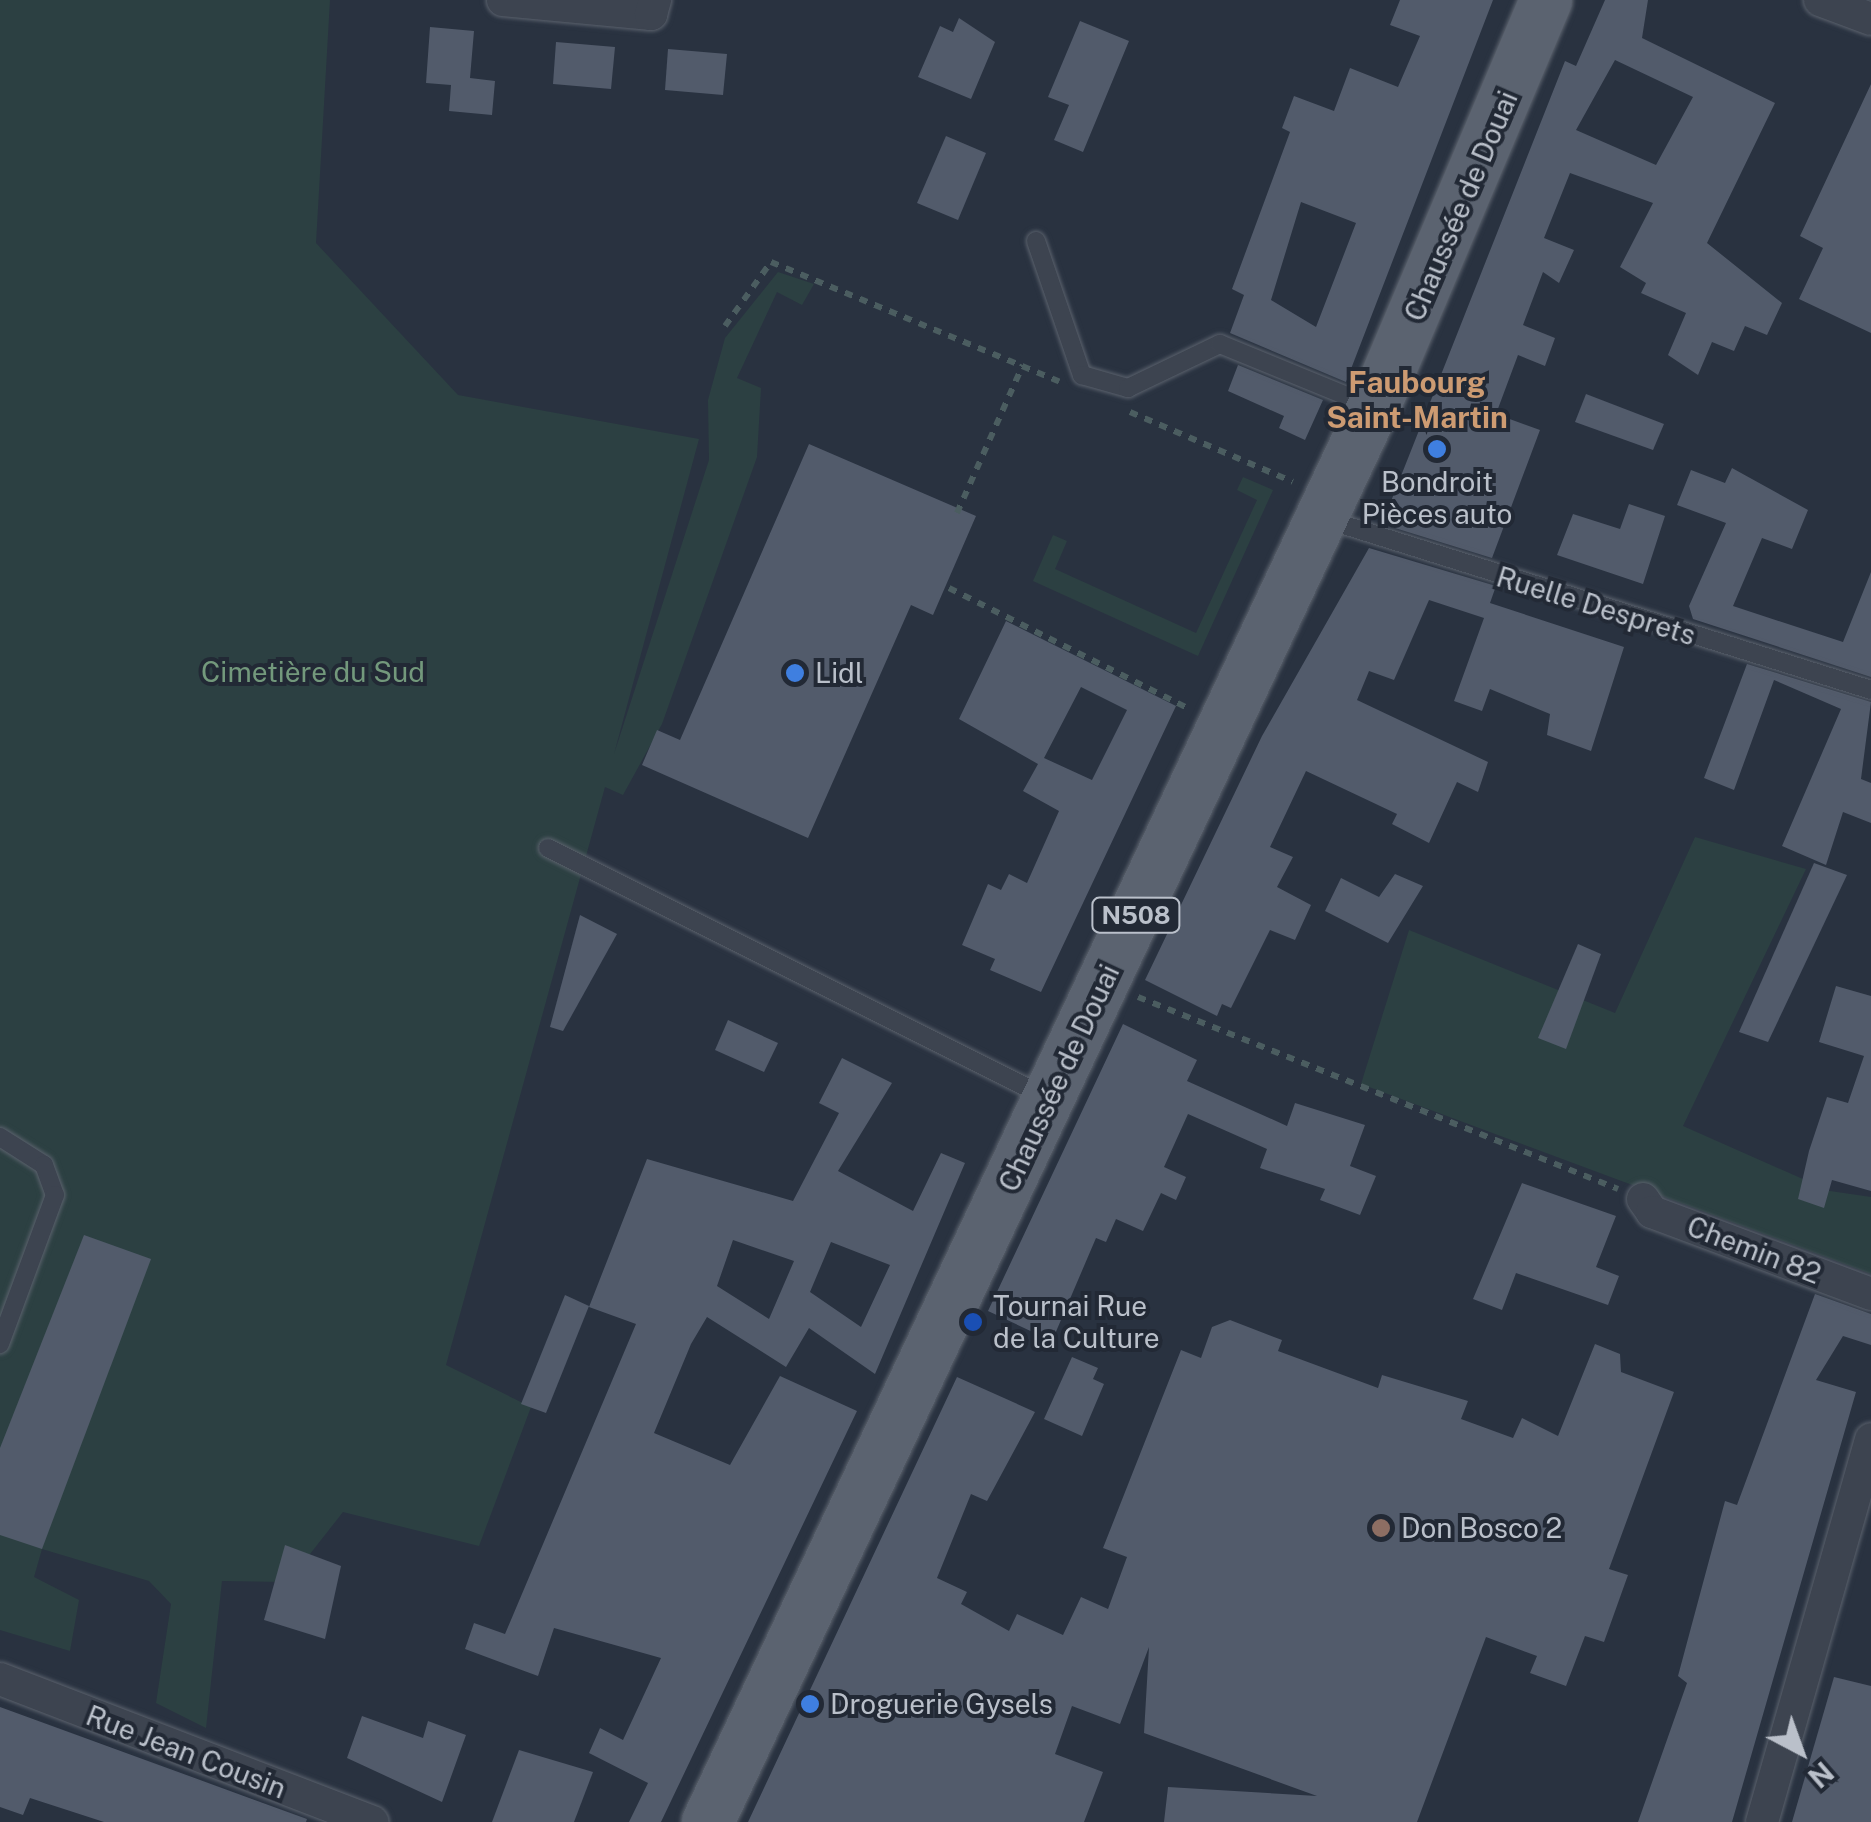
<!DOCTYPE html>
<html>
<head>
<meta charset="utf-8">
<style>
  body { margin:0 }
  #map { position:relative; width:1871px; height:1822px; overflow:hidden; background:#293240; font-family:"Public Sans",sans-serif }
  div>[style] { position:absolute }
  .green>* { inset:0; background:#2c4042 }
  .building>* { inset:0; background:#525b6b }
  .path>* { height:6px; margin-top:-3px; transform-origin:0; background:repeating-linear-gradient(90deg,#4b5d60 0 8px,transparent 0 16px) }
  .roads { filter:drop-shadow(0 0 2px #5b626d) drop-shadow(0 0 2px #5b626d) }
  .service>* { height:18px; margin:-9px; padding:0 9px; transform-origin:9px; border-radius:9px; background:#3d4450 }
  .minor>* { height:32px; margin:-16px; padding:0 16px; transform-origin:16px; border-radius:16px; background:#3d4450 }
  .primary>* { height:52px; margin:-26px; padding:0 26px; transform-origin:26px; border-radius:26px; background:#5b6370 }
  .dots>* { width:28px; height:28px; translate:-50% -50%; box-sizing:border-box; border:5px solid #222935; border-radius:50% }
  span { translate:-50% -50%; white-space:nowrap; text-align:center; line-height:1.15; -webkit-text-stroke:8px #222935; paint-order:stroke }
  .shield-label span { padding:2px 8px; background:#222935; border:2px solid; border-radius:8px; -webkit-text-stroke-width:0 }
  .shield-label { font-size:25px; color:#bac0ca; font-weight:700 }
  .street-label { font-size:28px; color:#bac0ca }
  .poi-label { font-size:28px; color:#bac0ca }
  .left { translate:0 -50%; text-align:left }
  .park-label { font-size:28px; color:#73997c }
  .neighbourhood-label { font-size:30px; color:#cd9b72; font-weight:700 }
  .north { position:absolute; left:1751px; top:1702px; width:100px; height:100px; -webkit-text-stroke:8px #222935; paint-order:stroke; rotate:139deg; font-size:28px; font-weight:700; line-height:40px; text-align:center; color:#bac0ca }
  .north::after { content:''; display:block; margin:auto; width:35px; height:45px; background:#bac0ca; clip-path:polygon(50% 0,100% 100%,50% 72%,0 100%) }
</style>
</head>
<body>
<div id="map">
  <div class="green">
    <div style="clip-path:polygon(0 0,330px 0,316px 243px,458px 395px,699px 439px,614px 754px,709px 460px,708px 400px,725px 338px,778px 272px,814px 284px,802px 305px,777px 292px,737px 378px,761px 388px,757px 457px,662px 724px,623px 795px,605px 787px,446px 1365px,531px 1407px,479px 1546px,343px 1512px,288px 1582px,222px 1581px,206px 1728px,156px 1703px,171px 1604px,149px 1581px,42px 1549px,34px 1577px,79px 1600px,70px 1651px,0 1630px)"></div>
    <div style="clip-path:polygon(1243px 477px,1273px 490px,1198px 656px,1033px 581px,1053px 535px,1067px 541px,1055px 569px,1196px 633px,1257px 500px,1237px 490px)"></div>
    <div style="clip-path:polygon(1695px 837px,1806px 869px,1683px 1126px,1830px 1191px,1871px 1197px,1871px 1274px,1361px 1084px,1409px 930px,1615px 1013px)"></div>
  </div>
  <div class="building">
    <div style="clip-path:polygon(evenodd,1400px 0,1493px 0,1346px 382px,1230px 333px,1244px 295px,1232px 289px,1290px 132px,1282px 128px,1294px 96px,1334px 111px,1350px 68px,1398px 87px,1420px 36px,1390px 25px,1400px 0,1301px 202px,1356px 223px,1316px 327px,1271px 300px,1301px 202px)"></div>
    <div style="clip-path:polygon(evenodd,1605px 0,1648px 0,1642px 38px,1775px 103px,1707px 243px,1782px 303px,1767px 335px,1745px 326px,1734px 351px,1712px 342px,1698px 375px,1668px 355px,1686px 313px,1641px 293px,1646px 283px,1620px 267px,1653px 203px,1570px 173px,1544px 238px,1574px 250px,1559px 283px,1543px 272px,1523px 325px,1555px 338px,1545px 366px,1518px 355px,1496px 414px,1540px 430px,1492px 558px,1382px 524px,1565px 61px,1576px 66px,1605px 0,1615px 60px,1693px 97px,1656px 165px,1576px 130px,1615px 60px)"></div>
    <div style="clip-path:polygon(959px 18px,995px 42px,971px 99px,918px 77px,940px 26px,953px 32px)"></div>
    <div style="clip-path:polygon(1080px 21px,1129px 41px,1083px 152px,1054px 140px,1069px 105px,1048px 97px)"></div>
    <div style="clip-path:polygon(430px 27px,474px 31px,470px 78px,495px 81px,492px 115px,449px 111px,451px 85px,426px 83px)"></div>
    <div style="clip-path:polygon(556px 42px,615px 47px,611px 89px,553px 84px)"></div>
    <div style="clip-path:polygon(668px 49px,727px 54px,723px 95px,665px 90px)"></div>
    <div style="clip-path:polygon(1871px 84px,1871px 333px,1799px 299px,1823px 248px,1800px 236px)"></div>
    <div style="clip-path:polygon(946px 136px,986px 153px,958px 220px,917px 203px)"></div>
    <div style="clip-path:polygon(1238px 365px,1323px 400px,1305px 440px,1279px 428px,1284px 416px,1228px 391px)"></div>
    <div style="clip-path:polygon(1586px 394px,1664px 424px,1653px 450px,1575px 422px)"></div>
    <div style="clip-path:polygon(809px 444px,976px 516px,933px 615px,911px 605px,808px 838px,642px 765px,657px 730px,680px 740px)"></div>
    <div style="clip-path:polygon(1732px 468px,1808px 510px,1792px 549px,1762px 538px,1733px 606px,1843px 642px,1871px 572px,1871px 677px,1693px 619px,1689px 606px,1726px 523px,1677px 505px,1691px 470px,1725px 483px)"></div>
    <div style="clip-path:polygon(1629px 504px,1665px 516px,1643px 584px,1557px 555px,1573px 514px,1620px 529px)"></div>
    <div style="clip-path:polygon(1369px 548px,1496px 586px,1490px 603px,1624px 647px,1591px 751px,1547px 735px,1550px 714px,1490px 689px,1482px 711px,1454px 701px,1484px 618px,1429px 600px,1394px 680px,1369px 671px,1357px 700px,1488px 762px,1478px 792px,1457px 782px,1429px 843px,1392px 824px,1397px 814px,1306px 771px,1270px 847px,1293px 857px,1277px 887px,1311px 905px,1295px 940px,1270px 930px,1231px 1008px,1222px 1004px,1217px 1016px,1145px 980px,1262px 736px)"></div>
    <div style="clip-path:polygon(evenodd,1006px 621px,1176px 706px,1041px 992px,990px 970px,995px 959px,962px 945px,988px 884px,1001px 890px,1009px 874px,1027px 883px,1059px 811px,1023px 791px,1038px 764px,959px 719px,1006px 621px,1081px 687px,1127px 710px,1092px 780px,1044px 758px,1081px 687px)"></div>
    <div style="clip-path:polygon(1747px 664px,1871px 702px,1861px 779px,1871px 783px,1871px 823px,1843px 812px,1826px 865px,1782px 846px,1841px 709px,1774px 680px,1734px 790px,1704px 778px)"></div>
    <div style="clip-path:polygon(1814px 863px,1847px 875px,1768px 1042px,1739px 1032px)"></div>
    <div style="clip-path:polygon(1395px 874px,1423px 886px,1388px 943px,1325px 911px,1341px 878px,1379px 897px)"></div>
    <div style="clip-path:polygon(580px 915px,617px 934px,563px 1031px,550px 1027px)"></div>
    <div style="clip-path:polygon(1578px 944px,1601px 954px,1566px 1049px,1538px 1038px)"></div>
    <div style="clip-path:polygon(1836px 986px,1871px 996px,1871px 1191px,1832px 1180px,1824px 1208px,1798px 1199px,1809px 1151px,1827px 1097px,1848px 1103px,1864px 1056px,1819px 1042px)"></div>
    <div style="clip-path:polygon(728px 1020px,778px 1043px,764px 1072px,715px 1050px)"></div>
    <div style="clip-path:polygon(1123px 1024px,1197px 1060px,1187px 1081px,1287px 1126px,1295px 1103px,1365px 1125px,1350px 1166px,1376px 1176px,1360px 1215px,1320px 1200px,1325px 1189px,1260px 1168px,1267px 1149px,1188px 1114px,1164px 1167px,1186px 1177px,1176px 1200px,1161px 1193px,1143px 1231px,1116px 1219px,1106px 1242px,1096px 1238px,1052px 1341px,988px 1311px)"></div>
    <div style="clip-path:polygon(evenodd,842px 1058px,892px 1083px,838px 1171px,913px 1211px,941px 1153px,965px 1163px,875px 1374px,809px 1328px,786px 1367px,707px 1317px,691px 1344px,654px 1433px,730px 1465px,780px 1376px,857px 1411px,661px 1822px,629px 1822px,648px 1783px,589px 1753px,600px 1728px,623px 1740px,661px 1658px,554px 1628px,538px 1676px,465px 1649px,474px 1623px,505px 1634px,636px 1324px,589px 1307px,647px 1159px,793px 1201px,839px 1113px,819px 1103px,842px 1058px,733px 1240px,794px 1261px,769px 1319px,717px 1286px,733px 1240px,842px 1058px,831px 1242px,890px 1265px,861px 1327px,810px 1292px,831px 1242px)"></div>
    <div style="clip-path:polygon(1522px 1183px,1616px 1216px,1596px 1267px,1619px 1276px,1608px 1305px,1516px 1273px,1502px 1310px,1473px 1299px)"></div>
    <div style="clip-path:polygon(84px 1235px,151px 1259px,42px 1549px,0 1535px,0 1448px)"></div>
    <div style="clip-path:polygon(1815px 1294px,1871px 1314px,1871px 1345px,1843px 1336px,1816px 1380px,1856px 1392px,1732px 1822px,1638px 1822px,1687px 1683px,1678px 1676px,1725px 1501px,1737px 1505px)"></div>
    <div style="clip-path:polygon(565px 1295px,589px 1306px,546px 1413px,521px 1404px)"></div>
    <div style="clip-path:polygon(1230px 1320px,1282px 1340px,1278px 1351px,1378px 1388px,1382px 1375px,1468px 1401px,1461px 1419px,1513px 1438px,1522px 1418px,1558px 1436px,1595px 1344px,1620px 1354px,1621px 1372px,1674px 1392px,1609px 1569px,1628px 1575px,1604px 1642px,1585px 1636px,1566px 1686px,1530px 1673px,1537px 1656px,1486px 1637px,1417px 1822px,1164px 1822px,1168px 1787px,1317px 1796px,1144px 1733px,1149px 1647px,1120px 1724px,1072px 1706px,1055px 1754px,1103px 1772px,1084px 1822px,748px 1822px,957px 1377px,1035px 1412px,987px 1501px,971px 1494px,937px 1578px,967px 1592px,961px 1604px,1009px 1631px,1017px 1614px,1063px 1635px,1081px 1597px,1108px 1609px,1127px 1557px,1103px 1548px,1181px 1350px,1201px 1358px,1212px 1327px)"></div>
    <div style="clip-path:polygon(1072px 1357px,1098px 1368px,1093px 1379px,1104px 1384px,1082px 1436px,1044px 1419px)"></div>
    <div style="clip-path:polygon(285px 1545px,341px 1566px,325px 1639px,264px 1620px)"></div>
    <div style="clip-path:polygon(1834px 1677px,1871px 1686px,1871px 1822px,1792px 1822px)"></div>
    <div style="clip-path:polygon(0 1707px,307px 1819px,306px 1822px,104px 1822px,30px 1798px,23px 1815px,0 1807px)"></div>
    <div style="clip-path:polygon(362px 1716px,423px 1738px,428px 1721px,466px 1735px,442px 1802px,347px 1758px)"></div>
    <div style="clip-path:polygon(519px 1750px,593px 1772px,574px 1822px,492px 1822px)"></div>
  </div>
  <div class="path">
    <div style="left:725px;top:326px;width:79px;rotate:-54.3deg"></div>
    <div style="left:771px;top:262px;width:312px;rotate:22.5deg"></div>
    <div style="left:1130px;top:412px;width:177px;rotate:23.2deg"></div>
    <div style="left:957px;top:513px;width:162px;rotate:-66deg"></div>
    <div style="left:949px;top:588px;width:270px;rotate:26.7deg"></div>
    <div style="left:1138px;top:997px;width:517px;rotate:21.8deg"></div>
  </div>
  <div class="roads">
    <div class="service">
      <div style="left:1036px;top:241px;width:142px;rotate:71.1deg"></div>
      <div style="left:1082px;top:375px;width:48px;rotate:15.8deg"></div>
      <div style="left:1128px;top:388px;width:102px;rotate:-25.6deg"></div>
      <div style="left:1220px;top:344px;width:161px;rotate:22.3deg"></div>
      <div style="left:1328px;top:520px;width:569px;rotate:17.38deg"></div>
      <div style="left:548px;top:848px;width:555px;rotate:26.57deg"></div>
      <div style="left:0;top:1137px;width:52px;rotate:32.5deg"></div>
      <div style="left:44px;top:1165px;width:32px;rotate:70deg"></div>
      <div style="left:55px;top:1195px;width:159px;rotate:110.3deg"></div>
    </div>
    <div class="minor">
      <div style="left:503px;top:0;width:149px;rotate:5.4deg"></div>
      <div style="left:651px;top:14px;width:15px;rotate:-74deg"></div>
      <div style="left:1820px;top:0;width:54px;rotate:20.4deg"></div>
      <div style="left:1643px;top:1199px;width:16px;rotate:55deg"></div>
      <div style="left:1652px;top:1212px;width:234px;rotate:20.5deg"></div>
      <div style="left:0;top:1679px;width:399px;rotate:21deg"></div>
      <div style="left:1762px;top:1822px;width:398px;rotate:-74.1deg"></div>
    </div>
    <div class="primary">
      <div style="left:708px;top:1822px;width:1581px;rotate:-64.81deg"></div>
      <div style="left:1381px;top:391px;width:424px;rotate:-67.1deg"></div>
    </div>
  </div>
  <div class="dots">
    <div style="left:1437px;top:449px;background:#3f7fe0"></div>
    <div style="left:795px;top:673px;background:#3f7fe0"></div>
    <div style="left:973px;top:1322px;background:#1a4fb4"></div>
    <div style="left:1381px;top:1528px;background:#8d6e63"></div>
    <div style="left:810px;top:1704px;background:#3f7fe0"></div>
  </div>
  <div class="shield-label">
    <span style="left:1136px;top:915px">N508</span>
  </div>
  <div class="street-label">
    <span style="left:1461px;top:206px;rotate:-67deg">Chaussée de Douai</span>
    <span style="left:1596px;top:606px;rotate:17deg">Ruelle Desprets</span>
    <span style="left:1059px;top:1078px;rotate:-65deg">Chaussée de Douai</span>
    <span style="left:1754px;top:1250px;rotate:21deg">Chemin 82</span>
    <span style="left:186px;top:1752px;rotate:21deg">Rue Jean Cousin</span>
  </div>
  <div class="poi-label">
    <span style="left:1437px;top:498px">Bondroit<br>Pièces auto</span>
    <span class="left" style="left:815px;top:673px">Lidl</span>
    <span class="left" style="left:993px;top:1322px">Tournai Rue<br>de la Culture</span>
    <span class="left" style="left:1401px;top:1528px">Don Bosco 2</span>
    <span class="left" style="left:830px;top:1704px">Droguerie Gysels</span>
  </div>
  <div class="park-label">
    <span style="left:313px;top:672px">Cimetière du Sud</span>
  </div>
  <div class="neighbourhood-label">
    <span style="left:1417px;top:399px">Faubourg<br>Saint-Martin</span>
  </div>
  <div class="north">N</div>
</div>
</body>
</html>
